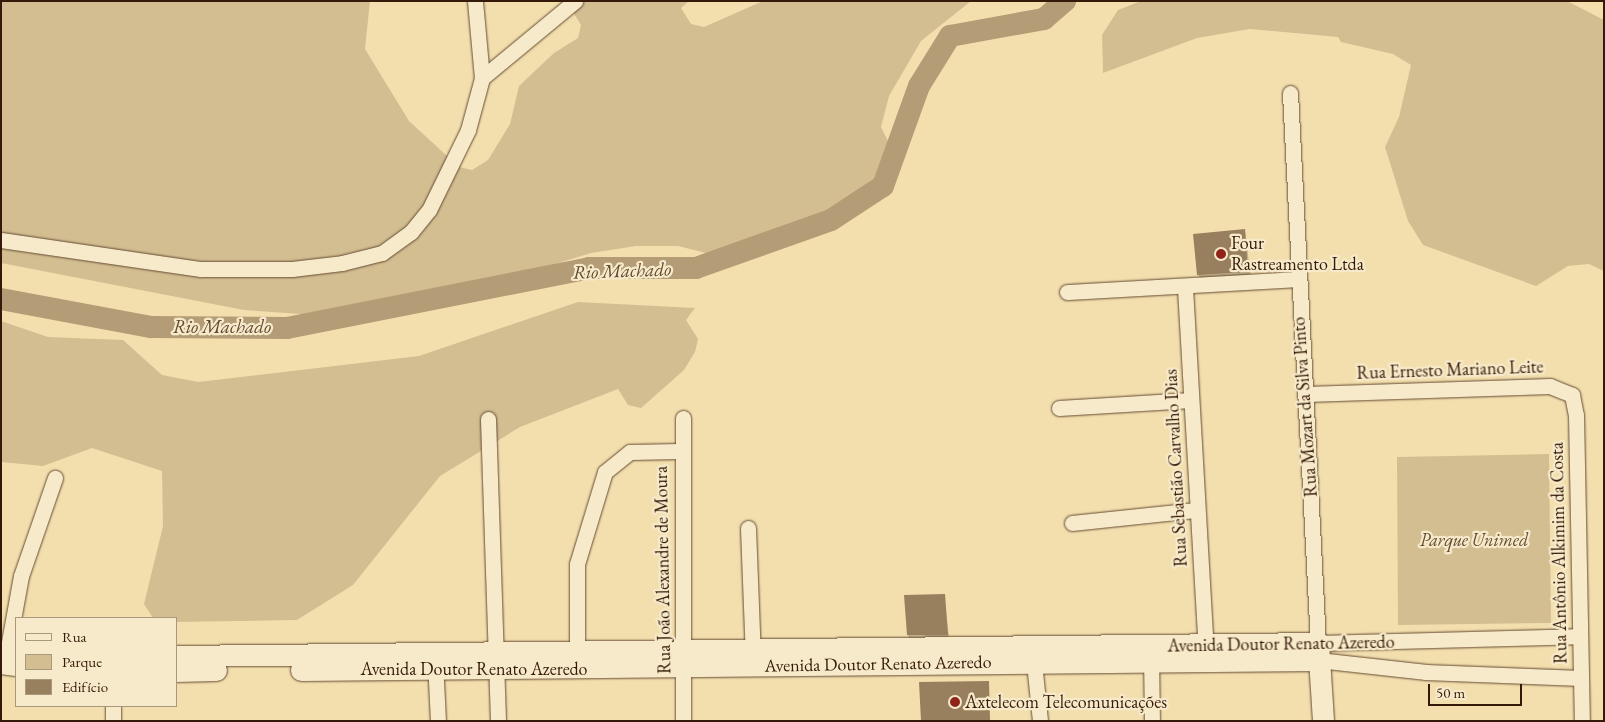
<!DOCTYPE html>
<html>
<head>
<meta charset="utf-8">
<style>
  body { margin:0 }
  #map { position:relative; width:1605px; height:722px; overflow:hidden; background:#f3dfae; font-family:"EB Garamond",serif }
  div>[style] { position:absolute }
  .green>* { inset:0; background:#d3be92 }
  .shadow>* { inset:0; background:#0003 }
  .river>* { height:22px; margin:-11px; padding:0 11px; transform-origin:11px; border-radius:11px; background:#b39c76 }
  .building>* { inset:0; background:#98805f }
  .roads { filter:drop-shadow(0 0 1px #654b32) drop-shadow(0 0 1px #654b32) }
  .street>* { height:15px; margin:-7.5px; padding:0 7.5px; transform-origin:7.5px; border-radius:7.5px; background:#f7eaca }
  .secondary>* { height:21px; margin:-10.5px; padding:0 10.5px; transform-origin:10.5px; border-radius:10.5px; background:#f7eaca }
  .dots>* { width:14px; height:14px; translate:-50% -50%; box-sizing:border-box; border:2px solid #f7eaca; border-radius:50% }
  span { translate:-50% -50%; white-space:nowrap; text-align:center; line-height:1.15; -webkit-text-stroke:4.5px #f7eaca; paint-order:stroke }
  .poi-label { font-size:18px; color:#361a09 }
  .left { translate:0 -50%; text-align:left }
  .street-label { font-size:18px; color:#361a09 }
  .park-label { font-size:18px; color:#654b32; font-style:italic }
  .water-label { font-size:19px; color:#62482f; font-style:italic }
  .frame { position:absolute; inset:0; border:2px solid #361a09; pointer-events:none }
  .legend { position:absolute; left:15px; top:617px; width:162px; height:90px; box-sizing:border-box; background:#f7eaca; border:1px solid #aa977d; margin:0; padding:6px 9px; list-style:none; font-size:15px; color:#361a09 }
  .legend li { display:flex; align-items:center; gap:10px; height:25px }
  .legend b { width:25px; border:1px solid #aa977d }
  .scale { position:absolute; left:1428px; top:684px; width:94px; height:22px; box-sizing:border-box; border:2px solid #361a09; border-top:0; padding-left:6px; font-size:15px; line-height:18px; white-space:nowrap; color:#361a09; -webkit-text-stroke:4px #f7eaca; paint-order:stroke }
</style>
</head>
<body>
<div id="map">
  <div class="green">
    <div style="clip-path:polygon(1px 1px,370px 1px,365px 49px,409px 121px,459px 167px,472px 170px,488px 160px,510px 124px,519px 86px,554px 53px,578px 38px,581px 25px,571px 9px,578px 1px,689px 1px,681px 8px,691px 24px,704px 27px,763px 1px,971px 1px,921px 41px,889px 96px,881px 127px,899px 163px,893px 178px,807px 231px,754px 240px,726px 258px,678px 246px,636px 246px,591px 253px,415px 307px,342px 317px,244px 310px,1px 263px)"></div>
    <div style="clip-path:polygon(1141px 1px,1567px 1px,1604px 20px,1604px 271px,1589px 264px,1568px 266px,1536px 286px,1423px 245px,1408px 221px,1385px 147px,1399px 117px,1411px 65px,1393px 54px,1341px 42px,1338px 37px,1250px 29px,1197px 38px,1103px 73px,1102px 35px,1118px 10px)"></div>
    <div style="clip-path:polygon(578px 302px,695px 308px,686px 320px,698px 339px,695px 352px,684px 370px,641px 408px,628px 405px,618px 389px,520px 427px,440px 476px,353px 585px,297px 620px,176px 622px,176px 618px,153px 618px,144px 604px,163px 526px,162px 471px,92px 448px,43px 466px,1px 462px,1px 321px,48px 337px,123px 340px,162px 375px,198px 382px,419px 356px)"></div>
    <div style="clip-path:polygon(1549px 454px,1551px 623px,1398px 625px,1397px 457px)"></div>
  </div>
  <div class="shadow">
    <div style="clip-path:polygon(1245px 230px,1251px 279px,1202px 281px,1198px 275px)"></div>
    <div style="clip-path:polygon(944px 595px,949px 637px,909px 638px,908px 635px)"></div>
    <div style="clip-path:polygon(988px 682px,990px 721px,922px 721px)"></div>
  </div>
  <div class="river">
    <div style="left:1px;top:299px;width:153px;rotate:10.6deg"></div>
    <div style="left:151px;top:327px;width:136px;rotate:0.4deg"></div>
    <div style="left:287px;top:328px;width:308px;rotate:-11.2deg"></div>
    <div style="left:589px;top:268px;width:107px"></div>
    <div style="left:696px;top:268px;width:143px;rotate:-19.6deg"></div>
    <div style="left:831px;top:220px;width:62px;rotate:-33.2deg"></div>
    <div style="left:883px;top:186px;width:106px;rotate:-70.2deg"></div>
    <div style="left:919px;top:86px;width:59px;rotate:-58.2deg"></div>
    <div style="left:950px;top:36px;width:96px;rotate:-10.3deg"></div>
    <div style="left:1044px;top:19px;width:28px;rotate:-41deg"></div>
  </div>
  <div class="building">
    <div style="clip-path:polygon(1245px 229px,1248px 272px,1197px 275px,1193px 234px)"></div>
    <div style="clip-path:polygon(945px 594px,948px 635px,907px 635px,904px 595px)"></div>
    <div style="clip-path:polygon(989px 681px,990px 721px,921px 721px,919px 682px)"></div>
  </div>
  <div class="roads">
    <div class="street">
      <div style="left:482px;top:78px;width:121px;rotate:-39.6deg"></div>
      <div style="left:1290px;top:93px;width:551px;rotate:87.09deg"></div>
      <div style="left:1318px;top:643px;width:259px;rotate:-1.5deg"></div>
      <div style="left:1px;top:240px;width:202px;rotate:8.3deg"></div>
      <div style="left:201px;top:269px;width:91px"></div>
      <div style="left:292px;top:269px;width:50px;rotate:-6.8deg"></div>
      <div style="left:342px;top:263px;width:41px;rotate:-14deg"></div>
      <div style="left:382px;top:253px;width:36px;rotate:-36deg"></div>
      <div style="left:411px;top:232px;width:28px;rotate:-51deg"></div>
      <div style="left:429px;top:210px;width:89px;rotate:-64deg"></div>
      <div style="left:468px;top:130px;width:54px;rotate:-74.9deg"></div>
      <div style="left:482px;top:78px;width:77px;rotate:-95.2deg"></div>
      <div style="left:1185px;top:288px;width:366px;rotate:86.7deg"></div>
      <div style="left:1067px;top:292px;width:229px;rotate:-3.2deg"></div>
      <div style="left:1306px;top:394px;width:244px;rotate:-1.9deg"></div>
      <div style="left:1550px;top:386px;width:24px;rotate:22deg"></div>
      <div style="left:1572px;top:395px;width:20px;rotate:79deg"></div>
      <div style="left:1576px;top:415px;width:306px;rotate:88.9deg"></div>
      <div style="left:1059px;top:408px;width:132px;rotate:-3.5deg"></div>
      <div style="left:683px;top:418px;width:303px;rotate:90deg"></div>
      <div style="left:488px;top:419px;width:302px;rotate:88.1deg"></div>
      <div style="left:1072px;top:523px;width:125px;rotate:-6deg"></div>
      <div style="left:748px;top:528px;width:131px;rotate:87.8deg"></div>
      <div style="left:1033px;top:653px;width:68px;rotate:84.1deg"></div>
      <div style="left:1151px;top:653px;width:68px;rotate:89.2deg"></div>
      <div style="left:435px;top:660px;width:61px;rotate:87.2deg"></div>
      <div style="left:577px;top:660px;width:96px;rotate:-90deg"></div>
      <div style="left:577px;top:564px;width:96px;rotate:-73.1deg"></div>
      <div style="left:605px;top:472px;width:32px;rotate:-39deg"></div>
      <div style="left:630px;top:452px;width:50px;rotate:-1.1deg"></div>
      <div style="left:1318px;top:660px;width:109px;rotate:6.3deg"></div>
      <div style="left:1426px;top:672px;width:154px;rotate:2.2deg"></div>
      <div style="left:5px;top:664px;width:89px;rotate:-79.7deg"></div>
      <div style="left:21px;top:576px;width:104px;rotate:-70.9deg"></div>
      <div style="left:113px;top:721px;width:15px;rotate:-90deg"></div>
    </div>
    <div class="secondary">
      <div style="left:176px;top:656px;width:1142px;rotate:-0.65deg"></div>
      <div style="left:1318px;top:643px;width:78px;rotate:86.3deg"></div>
      <div style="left:1px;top:663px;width:15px;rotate:8deg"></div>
      <div style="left:301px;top:670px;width:1017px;rotate:-0.56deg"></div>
      <div style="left:176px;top:671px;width:40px;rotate:-1.4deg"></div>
    </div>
  </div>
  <div class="dots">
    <div style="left:1221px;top:254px;background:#8f2418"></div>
    <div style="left:955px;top:702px;background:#8f2418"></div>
  </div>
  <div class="poi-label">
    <span class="left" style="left:1231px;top:254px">Four<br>Rastreamento Ltda</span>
    <span class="left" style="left:965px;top:702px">Axtelecom Telecomunicações</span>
  </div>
  <div class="street-label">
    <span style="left:1450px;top:370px;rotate:-2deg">Rua Ernesto Mariano Leite</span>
    <span style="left:1305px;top:407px;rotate:-94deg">Rua Mozart da Silva Pinto</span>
    <span style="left:1176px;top:468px;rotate:-93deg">Rua Sebastião Carvalho Dias</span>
    <span style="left:1559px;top:553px;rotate:-91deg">Rua Antônio Alkimim da Costa</span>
    <span style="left:663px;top:570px;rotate:-91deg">Rua João Alexandre de Moura</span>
    <span style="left:1281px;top:644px;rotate:-1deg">Avenida Doutor Renato Azeredo</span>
    <span style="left:878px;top:664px;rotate:-1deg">Avenida Doutor Renato Azeredo</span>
    <span style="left:474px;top:669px">Avenida Doutor Renato Azeredo</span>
  </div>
  <div class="park-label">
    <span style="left:1474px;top:540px">Parque Unimed</span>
  </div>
  <div class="water-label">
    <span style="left:622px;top:271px;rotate:-2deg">Rio Machado</span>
    <span style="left:222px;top:327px">Rio Machado</span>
  </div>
  <div class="frame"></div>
  <ul class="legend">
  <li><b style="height:6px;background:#f7eaca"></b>Rua</li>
  <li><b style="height:14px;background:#d3be92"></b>Parque</li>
  <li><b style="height:14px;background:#98805f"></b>Edifício</li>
  </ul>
  <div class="scale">50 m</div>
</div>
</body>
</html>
